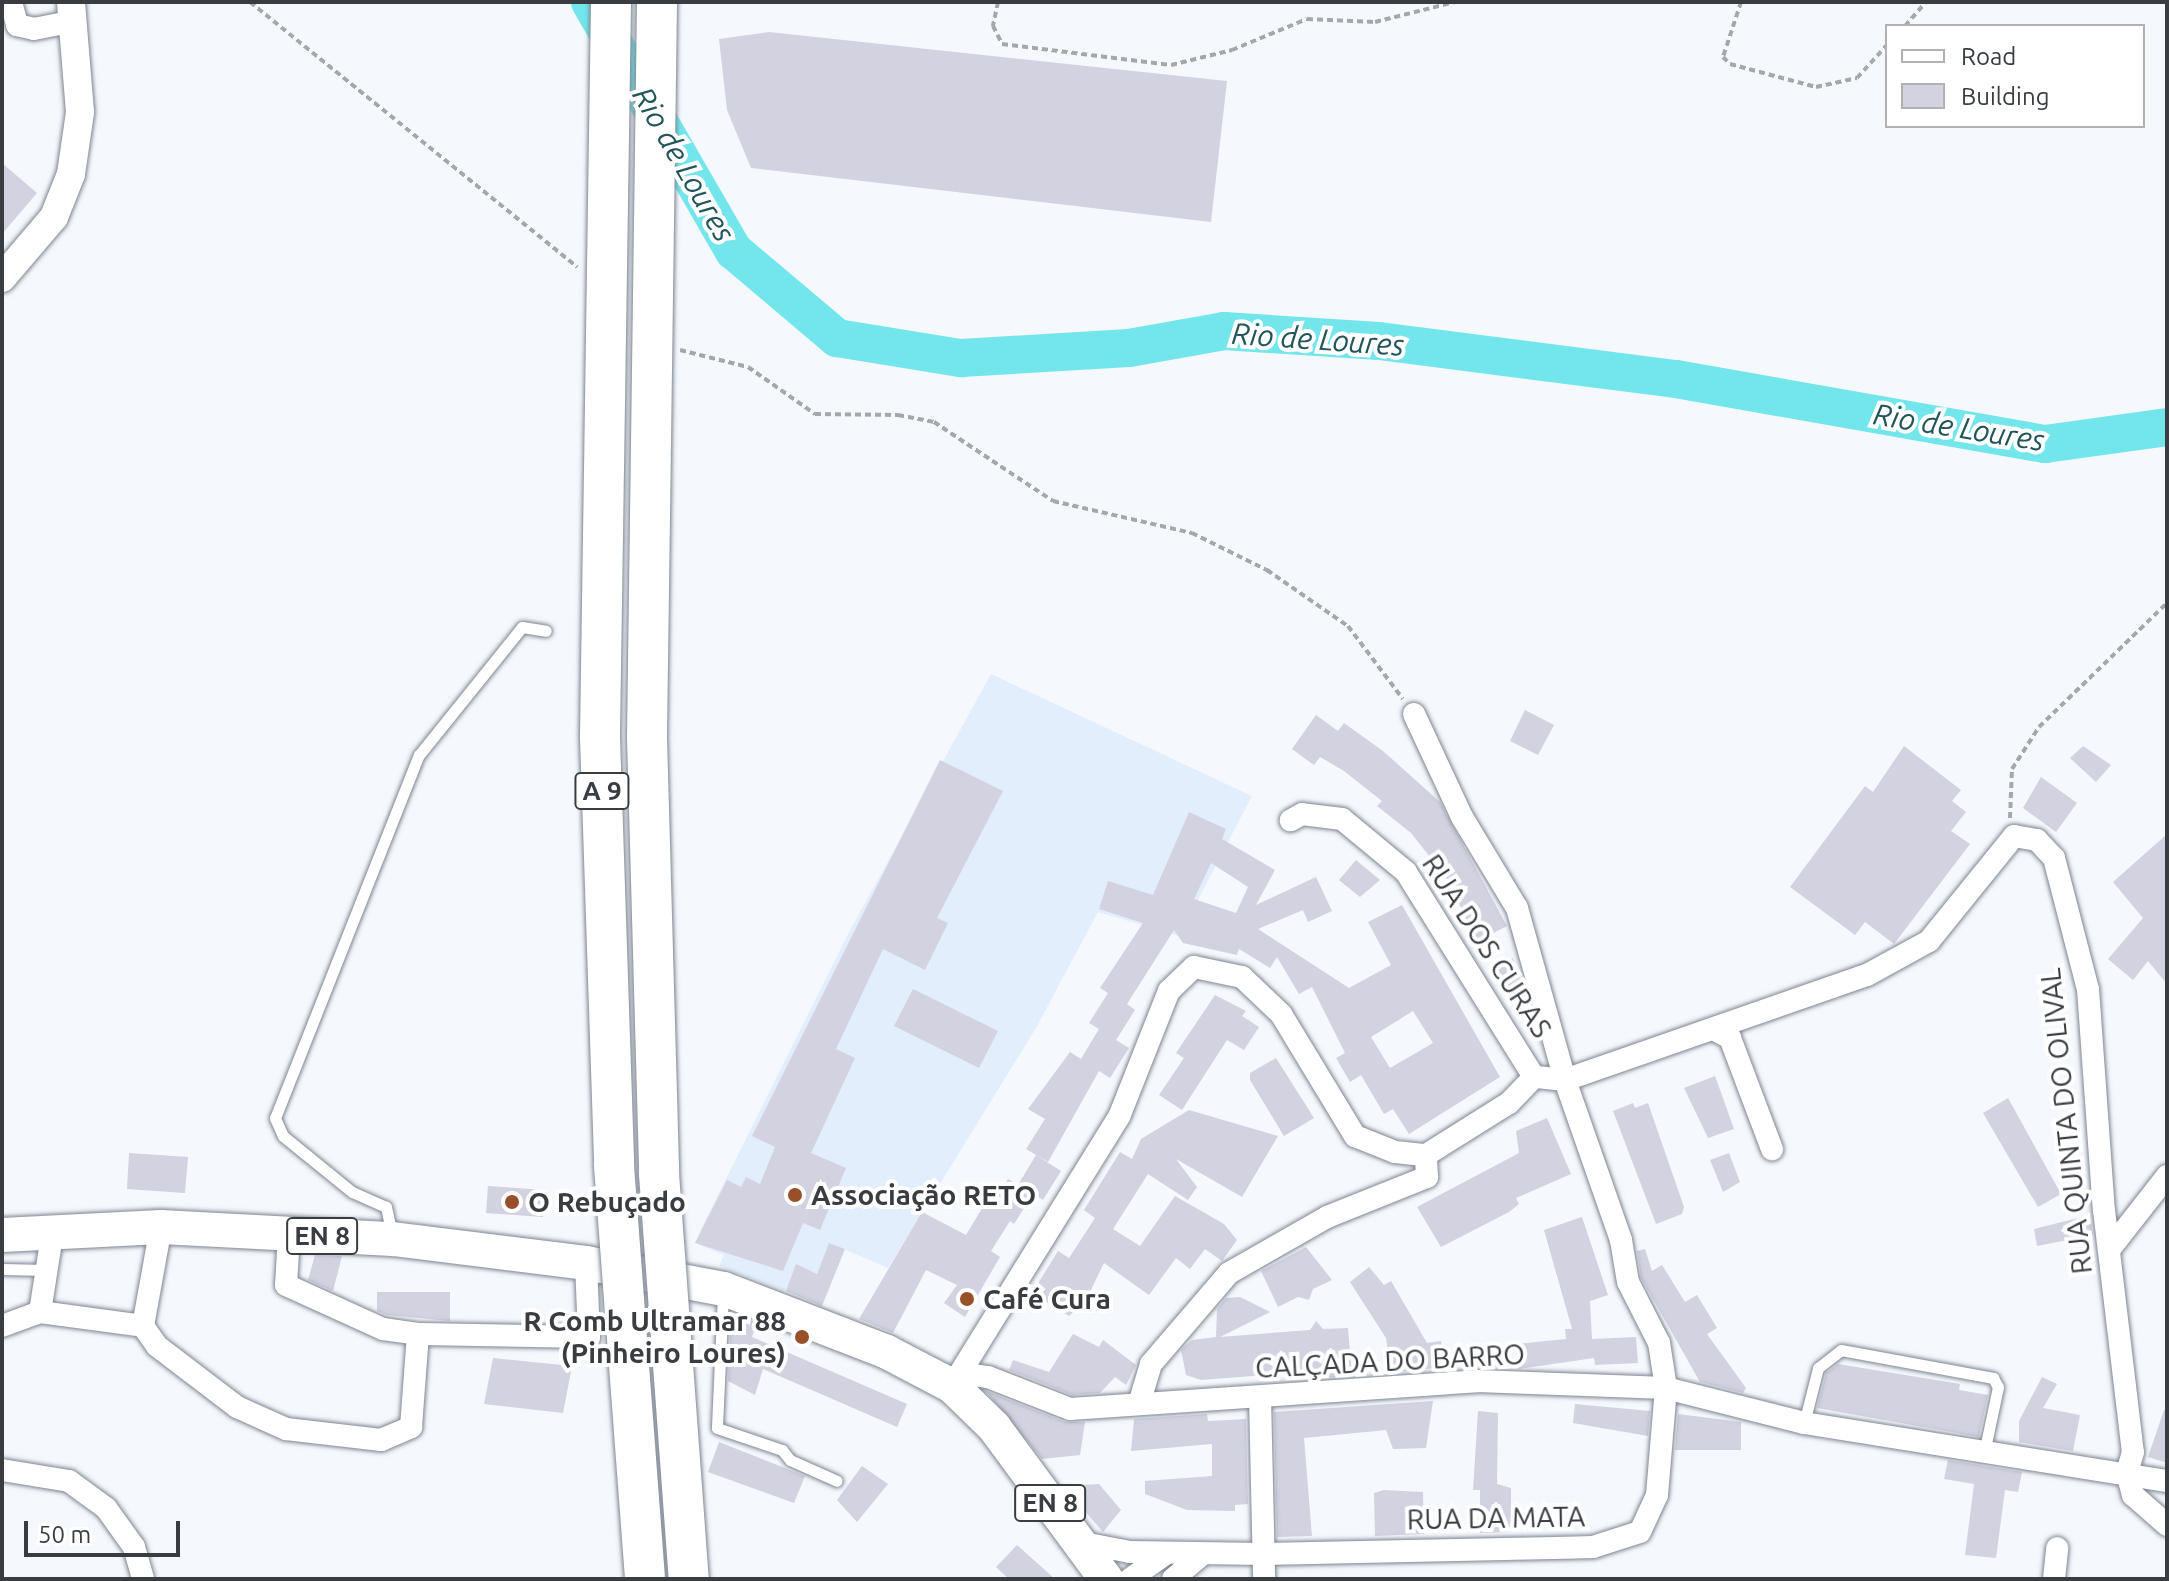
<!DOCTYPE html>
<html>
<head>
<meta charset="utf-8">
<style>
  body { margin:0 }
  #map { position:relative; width:2169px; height:1581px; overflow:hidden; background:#f5f8fd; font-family:Ubuntu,sans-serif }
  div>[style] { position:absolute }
  .built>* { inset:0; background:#e3eefd }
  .river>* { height:38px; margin:-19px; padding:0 19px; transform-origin:19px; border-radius:19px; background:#72e6eb }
  .building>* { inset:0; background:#d2d2e0 }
  .path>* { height:4px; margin-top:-2px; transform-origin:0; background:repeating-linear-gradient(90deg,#a4a8ad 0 6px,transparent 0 10px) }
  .roads { filter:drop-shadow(0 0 2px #7d8590) drop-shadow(0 0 2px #7d8590) }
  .service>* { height:11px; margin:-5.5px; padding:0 5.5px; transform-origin:5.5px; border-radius:5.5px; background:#fff }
  .minor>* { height:22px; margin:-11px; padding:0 11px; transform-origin:11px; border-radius:11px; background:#fff }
  .tertiary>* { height:28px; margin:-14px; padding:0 14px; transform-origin:14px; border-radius:14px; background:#fff }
  .primary>* { height:34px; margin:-17px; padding:0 17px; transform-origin:17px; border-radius:17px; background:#fff }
  .bridges { filter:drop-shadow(0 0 2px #7d8590) drop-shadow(0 0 2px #7d8590) }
  .motorway-bridge>* { height:40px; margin:-20px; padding:0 20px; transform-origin:20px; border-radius:20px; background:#fff }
  .dots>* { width:22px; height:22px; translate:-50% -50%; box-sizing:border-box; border:4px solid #fff; border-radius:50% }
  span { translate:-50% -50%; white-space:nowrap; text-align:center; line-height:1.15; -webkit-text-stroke:8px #fff; paint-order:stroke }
  .shield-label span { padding:2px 6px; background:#fff; border:2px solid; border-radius:6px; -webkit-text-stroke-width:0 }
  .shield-label { font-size:26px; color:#393d42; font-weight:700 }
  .street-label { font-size:28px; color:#393d42 }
  .poi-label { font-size:28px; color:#393d42; font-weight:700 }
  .left { translate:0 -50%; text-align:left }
  .right { translate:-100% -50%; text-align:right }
  .water-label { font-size:30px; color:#225557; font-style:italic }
  .frame { position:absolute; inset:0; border:4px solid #393d42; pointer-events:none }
  .legend { position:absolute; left:1885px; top:24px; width:260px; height:104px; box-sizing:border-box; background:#fff; border:2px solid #b0b1b3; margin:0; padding:10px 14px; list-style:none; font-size:24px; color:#393d42 }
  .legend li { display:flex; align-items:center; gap:16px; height:40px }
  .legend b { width:40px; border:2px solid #b0b1b3 }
  .scale { position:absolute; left:24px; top:1521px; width:156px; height:36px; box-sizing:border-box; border:4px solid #393d42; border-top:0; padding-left:10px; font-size:24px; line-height:28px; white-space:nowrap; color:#393d42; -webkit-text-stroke:6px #fff; paint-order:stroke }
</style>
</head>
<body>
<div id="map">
  <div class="built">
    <div style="clip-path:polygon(991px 674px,1252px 796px,1179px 936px,1098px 912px,1036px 1028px,888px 1268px,830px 1243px,817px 1274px,796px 1265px,786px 1291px,719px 1266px,724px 1255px,695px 1243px,703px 1225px,849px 932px)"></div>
  </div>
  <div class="river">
    <div style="left:590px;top:2px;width:288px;rotate:60deg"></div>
    <div style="left:734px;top:251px;width:135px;rotate:40.2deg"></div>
    <div style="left:837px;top:338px;width:126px;rotate:9.2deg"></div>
    <div style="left:961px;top:358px;width:168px;rotate:-3.4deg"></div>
    <div style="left:1129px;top:348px;width:97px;rotate:-10.1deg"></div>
    <div style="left:1224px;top:331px;width:155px;rotate:3.7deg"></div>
    <div style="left:1379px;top:341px;width:299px;rotate:7.3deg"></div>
    <div style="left:1676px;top:379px;width:375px;rotate:10deg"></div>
    <div style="left:2045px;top:444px;width:123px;rotate:-7.9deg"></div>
  </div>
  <div class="building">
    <div style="clip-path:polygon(769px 32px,1227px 81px,1211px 222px,751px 168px,727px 110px,719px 39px)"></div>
    <div style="clip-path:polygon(2px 163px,37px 193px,2px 234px)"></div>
    <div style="clip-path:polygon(1525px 710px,1554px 725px,1538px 755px,1510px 741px)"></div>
    <div style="clip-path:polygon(1316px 715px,1338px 731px,1344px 723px,1383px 751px,1440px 802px,1507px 926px,1476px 942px,1449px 881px,1411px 833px,1377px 806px,1382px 801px,1344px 771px,1320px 757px,1314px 765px,1292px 749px)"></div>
    <div style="clip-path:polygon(1904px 746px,1961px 790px,1952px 801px,1966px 812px,1951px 831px,1970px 844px,1894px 944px,1865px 922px,1855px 935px,1790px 887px,1865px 786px,1873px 792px)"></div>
    <div style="clip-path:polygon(2083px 746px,2111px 765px,2096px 782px,2070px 758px)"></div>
    <div style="clip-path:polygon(940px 760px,1003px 791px,937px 918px,948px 923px,925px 970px,883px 949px,836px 1049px,855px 1058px,811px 1153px,846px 1168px,820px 1230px,803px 1223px,783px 1271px,695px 1243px,727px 1180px,741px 1187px,746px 1177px,760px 1184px,775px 1147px,752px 1136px)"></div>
    <div style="clip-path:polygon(2041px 777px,2077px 803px,2056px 832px,2023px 808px)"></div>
    <div style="clip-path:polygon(evenodd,1189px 812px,1226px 829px,1222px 839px,1275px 870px,1256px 905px,1316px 877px,1332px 911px,1308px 922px,1303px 910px,1258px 929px,1349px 988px,1391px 965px,1368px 922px,1402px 905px,1500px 1077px,1409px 1134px,1393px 1109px,1384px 1114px,1361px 1075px,1350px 1082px,1336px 1058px,1345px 1053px,1312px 987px,1299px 994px,1277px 957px,1270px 968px,1239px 949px,1237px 955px,1183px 943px,1174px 930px,1127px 1004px,1135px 1010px,1116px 1040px,1129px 1048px,1110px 1078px,1099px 1071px,1048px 1162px,1026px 1149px,1045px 1119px,1028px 1109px,1070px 1052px,1081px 1059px,1099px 1029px,1089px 1023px,1108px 993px,1100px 988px,1143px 923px,1099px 909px,1108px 881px,1153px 895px,1189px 812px,1211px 863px,1248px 887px,1236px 913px,1194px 899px,1211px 863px,1189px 812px,1413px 1011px,1433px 1043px,1390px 1068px,1371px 1037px,1413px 1011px)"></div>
    <div style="clip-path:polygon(2167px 834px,2167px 984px,2148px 961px,2133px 980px,2108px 959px,2143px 918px,2113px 882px)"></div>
    <div style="clip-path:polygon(1356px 860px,1380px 880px,1360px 897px,1339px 880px)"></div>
    <div style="clip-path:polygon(1513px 958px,1530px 1007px,1522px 1012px,1496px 968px)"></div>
    <div style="clip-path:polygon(913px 989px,998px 1031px,979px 1068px,894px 1026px)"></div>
    <div style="clip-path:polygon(1215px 995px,1246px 1011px,1242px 1016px,1259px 1027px,1244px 1050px,1227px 1040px,1182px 1110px,1159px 1095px,1184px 1058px,1176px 1053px)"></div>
    <div style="clip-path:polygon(1276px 1058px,1314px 1118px,1284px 1136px,1250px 1080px,1250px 1073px)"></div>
    <div style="clip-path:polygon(1715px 1076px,1734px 1129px,1708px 1138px,1684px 1088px)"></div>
    <div style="clip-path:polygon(2008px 1098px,2061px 1194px,2038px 1207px,1983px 1113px)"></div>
    <div style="clip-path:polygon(1633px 1103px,1635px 1108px,1648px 1103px,1684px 1207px,1682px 1214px,1656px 1224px,1613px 1111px)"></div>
    <div style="clip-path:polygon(1189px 1110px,1278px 1136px,1242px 1197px,1176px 1159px,1197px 1187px,1188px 1200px,1148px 1174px,1113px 1229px,1140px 1246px,1175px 1196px,1224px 1224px,1237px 1240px,1222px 1261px,1205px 1249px,1190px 1269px,1176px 1258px,1149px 1295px,1104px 1263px,1085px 1302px,1069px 1316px,1032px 1293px,1058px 1251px,1069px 1258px,1095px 1218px,1084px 1210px,1120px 1152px,1132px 1159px,1141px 1139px)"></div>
    <div style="clip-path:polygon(1547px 1118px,1571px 1174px,1516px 1198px,1519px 1204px,1509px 1212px,1441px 1247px,1417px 1207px,1519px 1153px,1516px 1131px)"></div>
    <div style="clip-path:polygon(129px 1153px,188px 1157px,185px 1193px,127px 1189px)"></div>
    <div style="clip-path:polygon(1729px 1153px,1740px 1182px,1723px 1192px,1710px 1160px)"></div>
    <div style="clip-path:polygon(1036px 1155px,1061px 1171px,1043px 1200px,1033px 1194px,1014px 1224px,1010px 1221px,991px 1251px,1000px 1257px,965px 1317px,944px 1303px,957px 1285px,926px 1270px,893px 1333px,859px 1319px,922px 1212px,966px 1235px,984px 1205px,990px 1209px,1008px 1179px,1018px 1185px)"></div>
    <div style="clip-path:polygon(488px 1186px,545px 1190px,543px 1217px,486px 1213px)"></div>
    <div style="clip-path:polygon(2090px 1215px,2093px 1235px,2037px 1246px,2034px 1229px)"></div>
    <div style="clip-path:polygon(1582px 1217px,1608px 1295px,1590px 1301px,1592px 1339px,1636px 1337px,1638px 1363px,1595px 1365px,1594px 1358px,1518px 1369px,1516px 1344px,1566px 1339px,1565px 1329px,1572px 1329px,1544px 1230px)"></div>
    <div style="clip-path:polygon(829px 1243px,845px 1249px,822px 1306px,786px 1291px,796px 1264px,817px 1274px)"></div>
    <div style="clip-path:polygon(1306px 1247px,1332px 1280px,1313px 1289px,1309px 1300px,1298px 1297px,1278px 1307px,1261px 1271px)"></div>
    <div style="clip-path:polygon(1645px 1249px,1652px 1271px,1662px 1265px,1685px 1302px,1697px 1295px,1717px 1328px,1707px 1334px,1746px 1388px,1743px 1393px,1700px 1382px,1641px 1278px,1637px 1251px)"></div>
    <div style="clip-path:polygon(315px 1255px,342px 1256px,333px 1291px,308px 1280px)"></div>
    <div style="clip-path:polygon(1369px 1267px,1384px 1285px,1391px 1281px,1427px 1343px,1441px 1341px,1444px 1367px,1391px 1373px,1386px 1338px,1350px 1282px)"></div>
    <div style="clip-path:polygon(377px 1292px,450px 1292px,450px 1321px,387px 1315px,377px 1311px)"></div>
    <div style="clip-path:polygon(1240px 1297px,1270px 1312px,1220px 1337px,1310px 1330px,1316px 1321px,1323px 1329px,1348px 1328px,1352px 1376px,1320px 1378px,1319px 1371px,1201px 1380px,1186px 1375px,1181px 1350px,1192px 1340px,1216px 1337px,1217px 1309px,1226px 1298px)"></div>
    <div style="clip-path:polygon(731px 1313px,757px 1323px,752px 1337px,907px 1404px,897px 1427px,763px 1369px,755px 1395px,728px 1381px)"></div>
    <div style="clip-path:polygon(1073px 1334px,1099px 1347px,1103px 1340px,1136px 1365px,1126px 1385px,1115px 1377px,1100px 1393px,1072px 1395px,1009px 1370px,1013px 1360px,1049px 1372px)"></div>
    <div style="clip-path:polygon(493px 1358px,572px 1366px,563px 1413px,484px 1404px)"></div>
    <div style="clip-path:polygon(1838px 1364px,1960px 1384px,1959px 1390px,1988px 1395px,1979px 1437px,1817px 1408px,1826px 1373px)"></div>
    <div style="clip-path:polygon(2042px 1377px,2057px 1384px,2043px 1408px,2080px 1415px,2073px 1451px,2019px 1442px,2019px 1421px)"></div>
    <div style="clip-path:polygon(986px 1391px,1065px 1422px,1085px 1422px,1080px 1455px,1042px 1459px)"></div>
    <div style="clip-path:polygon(1433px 1401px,1426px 1448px,1393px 1449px,1386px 1430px,1304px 1438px,1312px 1536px,1277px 1537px,1274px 1412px)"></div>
    <div style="clip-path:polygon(1575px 1404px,1650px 1411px,1648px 1436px,1573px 1423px)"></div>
    <div style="clip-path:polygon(2164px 1410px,2167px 1411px,2167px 1463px,2148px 1457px)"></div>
    <div style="clip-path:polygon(1478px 1411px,1498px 1413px,1497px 1484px,1511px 1488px,1511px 1532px,1480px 1533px,1480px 1490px,1473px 1490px)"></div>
    <div style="clip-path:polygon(1207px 1414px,1208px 1421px,1246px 1419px,1248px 1504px,1235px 1505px,1235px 1511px,1187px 1510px,1145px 1494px,1145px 1481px,1212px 1476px,1212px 1444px,1131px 1451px,1134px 1419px)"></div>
    <div style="clip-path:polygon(1678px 1414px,1741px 1422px,1741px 1450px,1675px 1450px)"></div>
    <div style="clip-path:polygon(719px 1442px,805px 1476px,794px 1503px,708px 1472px)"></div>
    <div style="clip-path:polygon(1948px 1460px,2022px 1472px,2018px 1492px,2005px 1490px,1996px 1558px,1965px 1555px,1974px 1484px,1944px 1479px)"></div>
    <div style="clip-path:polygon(862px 1466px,888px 1484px,857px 1522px,837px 1500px)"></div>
    <div style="clip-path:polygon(1099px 1484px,1121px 1510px,1103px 1532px,1063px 1486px)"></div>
    <div style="clip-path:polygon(1384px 1490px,1423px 1492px,1424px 1534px,1375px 1536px,1374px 1493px)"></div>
    <div style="clip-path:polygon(1017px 1545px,1055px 1579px,1009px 1579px,996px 1567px)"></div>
  </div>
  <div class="path">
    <div style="left:250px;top:2px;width:421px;rotate:39deg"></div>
    <div style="left:998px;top:2px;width:25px;rotate:102deg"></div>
    <div style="left:993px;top:26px;width:20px;rotate:63deg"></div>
    <div style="left:1002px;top:44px;width:170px;rotate:7.1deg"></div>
    <div style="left:1171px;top:65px;width:63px;rotate:-13.8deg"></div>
    <div style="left:1232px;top:50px;width:81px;rotate:-22.5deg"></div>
    <div style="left:1307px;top:19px;width:68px;rotate:2.5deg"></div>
    <div style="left:1375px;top:22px;width:82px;rotate:-14deg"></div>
    <div style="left:1741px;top:2px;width:58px;rotate:108.1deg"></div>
    <div style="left:1723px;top:57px;width:10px;rotate:45deg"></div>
    <div style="left:1730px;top:64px;width:89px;rotate:15deg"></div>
    <div style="left:1816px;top:87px;width:42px;rotate:-12.4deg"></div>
    <div style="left:1857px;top:78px;width:45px;rotate:-47.7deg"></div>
    <div style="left:1905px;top:26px;width:32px;rotate:-49deg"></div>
    <div style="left:680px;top:350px;width:70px;rotate:14deg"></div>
    <div style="left:748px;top:367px;width:82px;rotate:35deg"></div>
    <div style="left:815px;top:414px;width:83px;rotate:0.7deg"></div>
    <div style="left:898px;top:415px;width:37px;rotate:11deg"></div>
    <div style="left:934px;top:422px;width:143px;rotate:33.6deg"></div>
    <div style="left:1053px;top:501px;width:143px;rotate:13deg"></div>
    <div style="left:1192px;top:533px;width:84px;rotate:26.3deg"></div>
    <div style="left:1267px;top:570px;width:98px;rotate:34.7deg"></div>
    <div style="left:1348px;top:626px;width:91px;rotate:53deg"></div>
    <div style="left:2010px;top:818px;width:49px;rotate:-87.7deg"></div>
    <div style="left:2012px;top:769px;width:50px;rotate:-57.3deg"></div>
    <div style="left:2039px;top:727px;width:178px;rotate:-44.1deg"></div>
  </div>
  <div class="roads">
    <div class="service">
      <div style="left:392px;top:1235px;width:29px;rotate:-102deg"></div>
      <div style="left:386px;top:1207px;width:37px;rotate:-156deg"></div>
      <div style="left:352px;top:1192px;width:89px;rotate:-140.9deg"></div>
      <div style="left:283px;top:1136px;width:20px;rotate:-114deg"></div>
      <div style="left:275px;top:1118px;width:391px;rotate:-68.4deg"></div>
      <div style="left:419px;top:755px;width:164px;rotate:-51.2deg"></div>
      <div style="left:522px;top:627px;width:24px;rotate:9deg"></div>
      <div style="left:2px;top:1269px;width:44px;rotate:1.3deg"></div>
      <div style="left:723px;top:1294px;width:134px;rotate:92.6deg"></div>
      <div style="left:717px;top:1428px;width:69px;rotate:18.7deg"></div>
      <div style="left:782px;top:1450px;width:13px;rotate:51deg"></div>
      <div style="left:790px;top:1460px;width:51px;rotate:24.1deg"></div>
      <div style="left:1804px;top:1423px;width:57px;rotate:-75.7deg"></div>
      <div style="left:1818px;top:1368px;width:29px;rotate:-38deg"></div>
      <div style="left:1841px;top:1350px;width:155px;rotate:10.4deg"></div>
      <div style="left:1993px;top:1378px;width:10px;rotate:61deg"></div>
      <div style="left:1998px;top:1387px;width:67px;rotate:102deg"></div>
    </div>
    <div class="minor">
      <div style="left:11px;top:2px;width:24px;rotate:75deg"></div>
      <div style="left:17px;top:25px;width:17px;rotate:13deg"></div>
      <div style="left:34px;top:29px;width:41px;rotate:-11.3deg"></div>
      <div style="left:1414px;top:714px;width:114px;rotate:65deg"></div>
      <div style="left:1462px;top:817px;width:106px;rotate:58.9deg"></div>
      <div style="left:1517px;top:908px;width:179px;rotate:74.4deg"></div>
      <div style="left:1565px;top:1080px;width:320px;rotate:-19.2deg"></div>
      <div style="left:1867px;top:975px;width:71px;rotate:-28.7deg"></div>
      <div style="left:1929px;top:941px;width:135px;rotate:-51deg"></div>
      <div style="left:2014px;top:836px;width:23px;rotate:10deg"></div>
      <div style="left:2037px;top:840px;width:25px;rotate:47deg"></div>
      <div style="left:2054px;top:858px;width:135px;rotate:75.5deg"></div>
      <div style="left:2088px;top:989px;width:222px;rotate:85.9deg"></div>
      <div style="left:2104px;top:1210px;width:244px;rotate:83.2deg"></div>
      <div style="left:2133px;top:1452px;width:22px;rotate:106deg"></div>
      <div style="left:2127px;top:1473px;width:23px;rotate:75deg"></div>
      <div style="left:2133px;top:1495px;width:45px;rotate:41.4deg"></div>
      <div style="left:1717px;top:1031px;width:15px;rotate:28deg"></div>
      <div style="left:1730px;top:1038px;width:119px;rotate:69.3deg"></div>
      <div style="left:289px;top:1235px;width:50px;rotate:93.4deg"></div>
      <div style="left:286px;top:1285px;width:107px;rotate:24.4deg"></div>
      <div style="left:383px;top:1329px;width:35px;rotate:8deg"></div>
      <div style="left:418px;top:1334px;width:171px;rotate:1deg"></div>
      <div style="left:589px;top:1337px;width:74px;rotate:-92.3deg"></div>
      <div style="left:2109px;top:1250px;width:94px;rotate:-51.9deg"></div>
      <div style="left:40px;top:1312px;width:78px;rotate:-81.1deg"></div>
      <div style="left:2px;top:1326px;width:40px;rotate:-20.2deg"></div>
      <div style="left:40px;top:1312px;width:104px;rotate:7.7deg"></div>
      <div style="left:143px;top:1326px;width:24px;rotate:55deg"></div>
      <div style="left:157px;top:1346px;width:101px;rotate:37.3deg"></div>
      <div style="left:237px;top:1407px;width:54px;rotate:24.2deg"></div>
      <div style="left:286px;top:1429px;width:96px;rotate:6.6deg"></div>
      <div style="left:381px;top:1440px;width:33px;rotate:-23deg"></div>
      <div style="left:411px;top:1427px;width:93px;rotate:-85.7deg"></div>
      <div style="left:143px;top:1326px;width:101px;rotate:-79.7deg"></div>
      <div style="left:952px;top:1386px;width:24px;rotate:-28deg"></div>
      <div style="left:973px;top:1375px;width:15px;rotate:8deg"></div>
      <div style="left:988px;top:1377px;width:88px;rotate:21.3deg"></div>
      <div style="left:1070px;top:1409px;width:408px;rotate:-3.9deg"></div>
      <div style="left:1477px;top:1381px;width:189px;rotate:2.1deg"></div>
      <div style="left:1666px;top:1388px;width:142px;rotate:14.2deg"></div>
      <div style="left:1804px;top:1423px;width:368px;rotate:9.1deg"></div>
      <div style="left:952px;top:1386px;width:317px;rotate:-58.2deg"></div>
      <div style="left:1119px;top:1117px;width:136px;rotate:-68.4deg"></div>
      <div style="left:1169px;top:991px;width:35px;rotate:-44deg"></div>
      <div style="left:1194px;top:967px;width:49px;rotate:11.8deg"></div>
      <div style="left:1242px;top:977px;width:54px;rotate:43.5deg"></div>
      <div style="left:1281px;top:1014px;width:143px;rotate:58.8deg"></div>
      <div style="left:1355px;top:1136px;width:43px;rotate:21.8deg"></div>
      <div style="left:1395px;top:1152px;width:31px;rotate:6deg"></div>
      <div style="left:1260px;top:1397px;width:182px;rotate:88.7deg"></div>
      <div style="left:1139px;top:1404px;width:42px;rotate:-73.3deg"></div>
      <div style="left:1151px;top:1364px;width:120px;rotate:-49.4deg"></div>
      <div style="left:1229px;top:1273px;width:113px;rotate:-29.7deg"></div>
      <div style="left:1327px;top:1217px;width:108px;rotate:-21.8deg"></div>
      <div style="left:1427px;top:1177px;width:22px;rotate:-93deg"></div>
      <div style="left:1426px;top:1155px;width:98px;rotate:-32.1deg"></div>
      <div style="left:1509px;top:1103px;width:36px;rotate:-46deg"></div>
      <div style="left:1534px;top:1077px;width:242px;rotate:-122deg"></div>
      <div style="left:1406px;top:872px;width:83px;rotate:-140.4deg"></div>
      <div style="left:1342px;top:819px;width:40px;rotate:-172.9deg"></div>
      <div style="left:1302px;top:814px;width:13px;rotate:151deg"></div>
      <div style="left:2px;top:1470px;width:68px;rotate:9.3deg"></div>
      <div style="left:69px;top:1481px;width:46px;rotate:36.1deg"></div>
      <div style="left:106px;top:1508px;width:48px;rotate:54.3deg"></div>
      <div style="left:134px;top:1547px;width:33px;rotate:74deg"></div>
      <div style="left:1078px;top:1542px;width:53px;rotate:10.9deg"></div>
      <div style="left:1130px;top:1552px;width:134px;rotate:0.9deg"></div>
      <div style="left:1264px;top:1554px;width:329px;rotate:-1.2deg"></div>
      <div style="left:1593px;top:1547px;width:49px;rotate:-17.7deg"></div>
      <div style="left:1640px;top:1532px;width:41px;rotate:-65.3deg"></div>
      <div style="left:1657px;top:1495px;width:107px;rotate:-85.2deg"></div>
      <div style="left:1666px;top:1388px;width:46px;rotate:-98.8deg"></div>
      <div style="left:1659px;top:1343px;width:68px;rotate:-116.9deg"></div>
      <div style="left:1628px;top:1282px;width:43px;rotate:-99.5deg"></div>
      <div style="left:1621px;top:1240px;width:170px;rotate:-109.3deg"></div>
      <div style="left:1565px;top:1080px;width:31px;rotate:-174deg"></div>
      <div style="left:1130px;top:1579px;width:45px;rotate:-35.1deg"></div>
      <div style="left:1173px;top:1579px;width:39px;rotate:-40deg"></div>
      <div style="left:2054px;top:1579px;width:31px;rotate:-84deg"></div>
    </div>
    <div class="tertiary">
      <div style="left:2px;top:278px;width:80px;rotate:-49.6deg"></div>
      <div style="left:54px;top:217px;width:46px;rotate:-68.4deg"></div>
      <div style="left:71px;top:174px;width:63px;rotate:-81.7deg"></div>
      <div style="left:80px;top:112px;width:110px;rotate:-94.7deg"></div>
    </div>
    <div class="primary">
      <div style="left:2px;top:1235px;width:159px;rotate:-2.9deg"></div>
      <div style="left:161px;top:1227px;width:232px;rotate:3deg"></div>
      <div style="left:393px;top:1239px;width:194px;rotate:7.1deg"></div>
      <div style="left:586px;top:1263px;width:140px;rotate:10.7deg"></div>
      <div style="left:724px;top:1289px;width:175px;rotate:21.1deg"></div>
      <div style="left:887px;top:1352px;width:73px;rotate:27.6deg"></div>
      <div style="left:952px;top:1386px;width:59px;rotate:44.3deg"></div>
      <div style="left:994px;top:1427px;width:189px;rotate:53.6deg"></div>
    </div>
  </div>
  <div class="bridges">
    <div class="motorway-bridge">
      <div style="left:611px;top:2px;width:735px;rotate:90.86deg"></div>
      <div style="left:600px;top:737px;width:429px;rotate:88.1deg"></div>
      <div style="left:614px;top:1166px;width:414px;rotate:85.7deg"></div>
      <div style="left:657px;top:2px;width:735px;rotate:90.78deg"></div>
      <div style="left:647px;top:737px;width:437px;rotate:88.4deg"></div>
      <div style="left:659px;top:1174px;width:406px;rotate:85.8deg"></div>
    </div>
  </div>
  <div class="dots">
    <div style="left:795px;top:1195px;background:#97502a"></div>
    <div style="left:512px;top:1202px;background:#97502a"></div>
    <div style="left:967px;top:1299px;background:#97502a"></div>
    <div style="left:802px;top:1337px;background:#97502a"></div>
  </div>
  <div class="shield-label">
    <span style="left:602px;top:791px">A 9</span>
    <span style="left:322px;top:1236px">EN 8</span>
    <span style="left:1050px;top:1503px">EN 8</span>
  </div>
  <div class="street-label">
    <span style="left:1487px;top:946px;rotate:57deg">RUA DOS CURAS</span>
    <span style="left:2066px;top:1121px;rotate:-96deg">RUA QUINTA DO OLIVAL</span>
    <span style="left:1390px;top:1361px;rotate:-3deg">CALÇADA DO BARRO</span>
    <span style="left:1496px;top:1518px;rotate:-1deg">RUA DA MATA</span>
  </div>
  <div class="poi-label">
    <span class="left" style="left:811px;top:1195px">Associação RETO</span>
    <span class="left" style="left:528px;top:1202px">O Rebuçado</span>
    <span class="left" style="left:983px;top:1299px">Café Cura</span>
    <span class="right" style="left:786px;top:1337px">R Comb Ultramar 88<br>(Pinheiro Loures)</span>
  </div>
  <div class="water-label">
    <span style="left:684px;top:164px;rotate:60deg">Rio de Loures</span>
    <span style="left:1318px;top:339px;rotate:4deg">Rio de Loures</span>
    <span style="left:1959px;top:427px;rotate:9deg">Rio de Loures</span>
  </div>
  <div class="frame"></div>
  <ul class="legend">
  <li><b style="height:10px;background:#fff"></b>Road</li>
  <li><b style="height:22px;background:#d2d2e0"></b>Building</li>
  </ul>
  <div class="scale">50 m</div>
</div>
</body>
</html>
